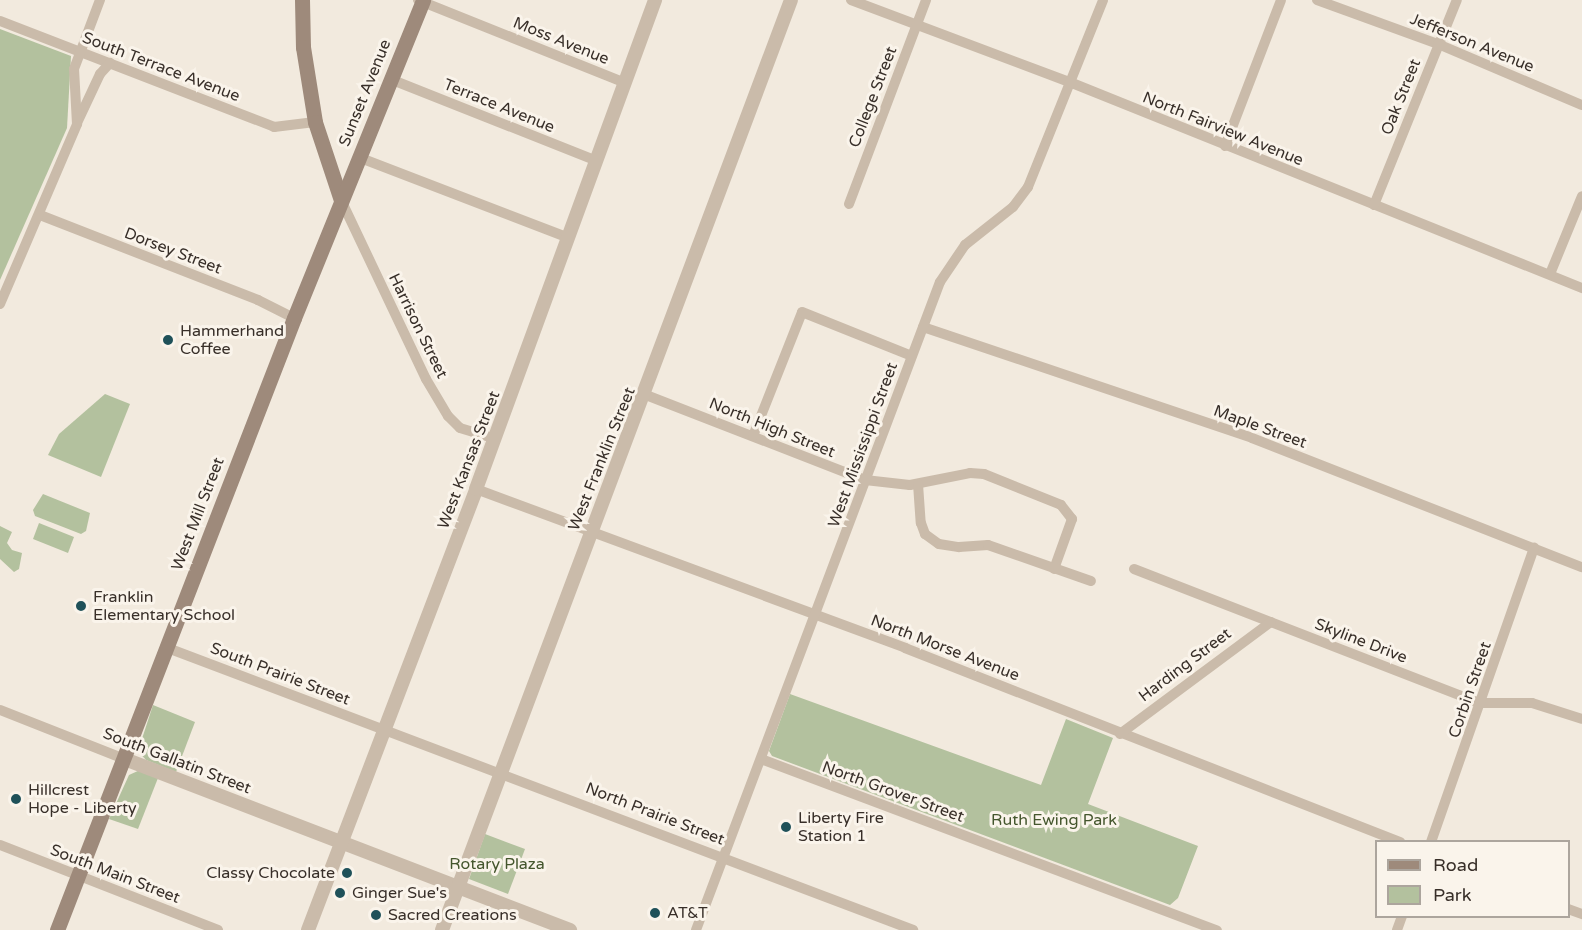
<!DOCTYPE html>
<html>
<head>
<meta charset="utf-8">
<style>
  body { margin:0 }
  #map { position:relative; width:1582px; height:930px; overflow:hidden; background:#f2eade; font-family:"Varela Round",sans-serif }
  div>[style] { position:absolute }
  .green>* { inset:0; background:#b3c19e }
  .minor>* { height:10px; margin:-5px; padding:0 5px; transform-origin:5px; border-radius:5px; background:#cabbaa }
  .tertiary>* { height:14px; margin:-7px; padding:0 7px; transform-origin:7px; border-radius:7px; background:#cabbaa }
  .secondary>* { height:15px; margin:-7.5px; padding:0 7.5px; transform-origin:7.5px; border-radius:7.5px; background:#9e8a7b }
  .dots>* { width:16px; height:16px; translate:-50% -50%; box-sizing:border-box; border:3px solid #faf4eb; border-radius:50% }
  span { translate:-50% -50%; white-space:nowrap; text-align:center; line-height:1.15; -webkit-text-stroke:6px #faf4eb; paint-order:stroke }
  .street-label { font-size:16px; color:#382f29 }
  .poi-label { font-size:16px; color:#382f29 }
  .left { translate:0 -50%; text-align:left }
  .right { translate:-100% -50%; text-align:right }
  .park-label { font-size:16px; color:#44562d }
  .legend { position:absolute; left:1375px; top:840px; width:195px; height:78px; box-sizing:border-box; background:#faf4eb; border:2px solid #aca59d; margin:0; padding:8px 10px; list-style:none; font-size:18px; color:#382f29 }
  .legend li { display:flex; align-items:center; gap:12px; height:30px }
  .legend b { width:30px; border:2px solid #aca59d }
</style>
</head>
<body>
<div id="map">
  <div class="green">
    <div style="clip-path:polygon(0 29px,71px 56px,67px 128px,0 280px)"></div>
    <div style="clip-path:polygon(105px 394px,130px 404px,101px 477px,48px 455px,59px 434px)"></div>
    <div style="clip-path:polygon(43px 494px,90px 513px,86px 531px,81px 534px,35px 516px,33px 510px)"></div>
    <div style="clip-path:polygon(39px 523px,74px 537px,68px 553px,33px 539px)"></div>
    <div style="clip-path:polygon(0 526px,12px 532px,7px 543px,12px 550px,22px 553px,19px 569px,14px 572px,0 559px)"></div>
    <div style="clip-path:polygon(790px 694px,1041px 785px,1066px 719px,1113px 738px,1088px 804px,1198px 846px,1178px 898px,1170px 905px,772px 756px,769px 751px)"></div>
    <div style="clip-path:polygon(153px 705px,195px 722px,176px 772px,146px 760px,138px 751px)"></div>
    <div style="clip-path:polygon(140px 770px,158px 778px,138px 829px,109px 819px,129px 775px)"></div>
    <div style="clip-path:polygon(485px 834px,525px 849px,508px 894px,469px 879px)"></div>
  </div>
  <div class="minor">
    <div style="left:418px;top:0;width:223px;rotate:21.8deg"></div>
    <div style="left:851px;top:0;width:236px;rotate:20.6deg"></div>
    <div style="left:1072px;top:83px;width:550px;rotate:21.9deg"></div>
    <div style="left:1317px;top:0;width:129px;rotate:20deg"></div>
    <div style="left:1438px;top:44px;width:156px;rotate:23deg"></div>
    <div style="left:0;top:21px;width:294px;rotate:21.1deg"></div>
    <div style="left:274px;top:127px;width:41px;rotate:-7deg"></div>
    <div style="left:390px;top:79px;width:223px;rotate:21.6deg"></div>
    <div style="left:78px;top:121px;width:52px;rotate:-64.9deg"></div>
    <div style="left:100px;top:74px;width:15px;rotate:-48deg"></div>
    <div style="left:1225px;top:146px;width:156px;rotate:-69deg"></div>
    <div style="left:358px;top:157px;width:226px;rotate:21deg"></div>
    <div style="left:341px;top:200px;width:198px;rotate:64.6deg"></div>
    <div style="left:426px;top:379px;width:43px;rotate:59.3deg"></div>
    <div style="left:448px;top:416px;width:17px;rotate:45deg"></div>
    <div style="left:460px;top:428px;width:37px;rotate:17deg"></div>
    <div style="left:849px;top:204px;width:218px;rotate:-69.3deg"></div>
    <div style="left:1374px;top:205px;width:221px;rotate:-68deg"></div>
    <div style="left:40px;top:215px;width:234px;rotate:21.3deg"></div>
    <div style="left:258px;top:300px;width:40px;rotate:26.6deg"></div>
    <div style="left:1550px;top:274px;width:84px;rotate:-67.7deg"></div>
    <div style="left:0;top:304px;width:196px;rotate:-66.8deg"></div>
    <div style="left:77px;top:124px;width:55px;rotate:-93.1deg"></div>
    <div style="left:74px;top:69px;width:74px;rotate:-69.4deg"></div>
    <div style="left:923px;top:327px;width:347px;rotate:18.6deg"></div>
    <div style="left:1252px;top:438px;width:354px;rotate:21.4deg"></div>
    <div style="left:646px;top:395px;width:235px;rotate:21.2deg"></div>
    <div style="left:865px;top:480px;width:45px;rotate:6.3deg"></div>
    <div style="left:910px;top:485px;width:61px;rotate:-11.3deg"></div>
    <div style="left:970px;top:473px;width:14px;rotate:4deg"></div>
    <div style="left:984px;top:474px;width:83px;rotate:21.9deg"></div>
    <div style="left:1061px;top:505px;width:18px;rotate:52deg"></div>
    <div style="left:1072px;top:519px;width:53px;rotate:109.8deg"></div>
    <div style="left:753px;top:436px;width:133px;rotate:-68.4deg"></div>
    <div style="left:802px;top:312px;width:118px;rotate:21.8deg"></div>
    <div style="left:918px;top:484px;width:39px;rotate:86deg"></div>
    <div style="left:921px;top:523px;width:12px;rotate:70deg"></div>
    <div style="left:925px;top:534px;width:17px;rotate:36deg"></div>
    <div style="left:939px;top:544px;width:20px;rotate:9deg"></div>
    <div style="left:959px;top:547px;width:29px;rotate:-4deg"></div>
    <div style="left:988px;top:545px;width:109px;rotate:19.3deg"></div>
    <div style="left:476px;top:489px;width:458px;rotate:20.3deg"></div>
    <div style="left:905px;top:648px;width:532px;rotate:21.4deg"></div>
    <div style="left:1134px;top:569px;width:371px;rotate:21.2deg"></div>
    <div style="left:1480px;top:703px;width:52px"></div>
    <div style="left:1532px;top:703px;width:52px;rotate:17.7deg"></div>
    <div style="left:165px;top:647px;width:800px;rotate:20.72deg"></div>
    <div style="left:0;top:710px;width:131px;rotate:21.5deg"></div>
    <div style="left:1120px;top:734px;width:188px;rotate:-36.6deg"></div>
    <div style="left:761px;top:759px;width:487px;rotate:20.6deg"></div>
    <div style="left:1431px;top:842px;width:312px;rotate:-70.7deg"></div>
    <div style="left:0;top:845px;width:234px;rotate:21.3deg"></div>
    <div style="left:1568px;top:909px;width:15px;rotate:20deg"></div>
    <div style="left:696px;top:930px;width:692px;rotate:-69.37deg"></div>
    <div style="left:940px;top:282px;width:45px;rotate:-56deg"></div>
    <div style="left:965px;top:245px;width:61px;rotate:-38.4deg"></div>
    <div style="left:1013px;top:207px;width:25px;rotate:-53deg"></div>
    <div style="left:1028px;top:187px;width:201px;rotate:-68.1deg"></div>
    <div style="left:1397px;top:930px;width:15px;rotate:-70deg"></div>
  </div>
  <div class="tertiary">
    <div style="left:122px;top:758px;width:480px;rotate:21deg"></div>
    <div style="left:308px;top:930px;width:472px;rotate:-69.1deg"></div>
    <div style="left:476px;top:489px;width:521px;rotate:-69.89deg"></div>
    <div style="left:442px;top:930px;width:993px;rotate:-69.43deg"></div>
  </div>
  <div class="secondary">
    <div style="left:302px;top:0;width:47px;rotate:88.8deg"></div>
    <div style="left:303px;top:47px;width:76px;rotate:80.9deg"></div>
    <div style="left:315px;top:122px;width:82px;rotate:71.6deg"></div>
    <div style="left:57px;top:930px;width:656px;rotate:-68.83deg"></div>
    <div style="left:294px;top:318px;width:343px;rotate:-67.9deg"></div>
  </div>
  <div class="dots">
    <div style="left:168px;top:340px;background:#1f5159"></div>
    <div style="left:81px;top:606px;background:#1f5159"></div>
    <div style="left:16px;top:799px;background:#1f5159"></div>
    <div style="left:786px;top:827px;background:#1f5159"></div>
    <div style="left:347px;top:873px;background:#1f5159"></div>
    <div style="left:340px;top:893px;background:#1f5159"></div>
    <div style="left:655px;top:913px;background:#1f5159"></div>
    <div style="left:376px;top:915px;background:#1f5159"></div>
  </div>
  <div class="street-label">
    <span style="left:561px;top:41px;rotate:22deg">Moss Avenue</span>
    <span style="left:1472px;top:43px;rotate:22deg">Jefferson Avenue</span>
    <span style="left:161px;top:67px;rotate:21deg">South Terrace Avenue</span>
    <span style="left:365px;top:93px;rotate:-68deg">Sunset Avenue</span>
    <span style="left:873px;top:97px;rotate:-69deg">College Street</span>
    <span style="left:1401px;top:97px;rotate:-68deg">Oak Street</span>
    <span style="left:499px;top:106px;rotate:22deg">Terrace Avenue</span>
    <span style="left:1223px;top:129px;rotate:22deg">North Fairview Avenue</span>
    <span style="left:173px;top:251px;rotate:21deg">Dorsey Street</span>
    <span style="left:418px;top:326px;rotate:64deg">Harrison Street</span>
    <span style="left:1260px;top:427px;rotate:20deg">Maple Street</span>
    <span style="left:772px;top:428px;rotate:22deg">North High Street</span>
    <span style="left:863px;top:445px;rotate:-70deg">West Mississippi Street</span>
    <span style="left:602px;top:459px;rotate:-68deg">West Franklin Street</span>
    <span style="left:469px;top:460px;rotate:-69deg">West Kansas Street</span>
    <span style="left:198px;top:514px;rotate:-69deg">West Mill Street</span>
    <span style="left:1361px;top:641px;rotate:21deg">Skyline Drive</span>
    <span style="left:945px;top:648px;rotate:21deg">North Morse Avenue</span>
    <span style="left:1185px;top:665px;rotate:-37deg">Harding Street</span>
    <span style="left:280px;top:674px;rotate:21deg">South Prairie Street</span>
    <span style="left:1470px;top:690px;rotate:-71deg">Corbin Street</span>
    <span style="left:177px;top:761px;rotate:21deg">South Gallatin Street</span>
    <span style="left:893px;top:792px;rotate:20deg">North Grover Street</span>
    <span style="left:655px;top:814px;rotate:21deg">North Prairie Street</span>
    <span style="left:115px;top:874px;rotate:21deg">South Main Street</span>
  </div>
  <div class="poi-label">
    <span class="left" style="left:180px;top:340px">Hammerhand<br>Coffee</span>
    <span class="left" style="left:93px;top:606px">Franklin<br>Elementary School</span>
    <span class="left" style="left:28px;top:799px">Hillcrest<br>Hope - Liberty</span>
    <span class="left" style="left:798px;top:827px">Liberty Fire<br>Station 1</span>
    <span class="right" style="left:335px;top:873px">Classy Chocolate</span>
    <span class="left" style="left:352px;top:893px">Ginger Sue's</span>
    <span class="left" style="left:667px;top:913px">AT&amp;T</span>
    <span class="left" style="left:388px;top:915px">Sacred Creations</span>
  </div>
  <div class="park-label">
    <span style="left:1054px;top:820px">Ruth Ewing Park</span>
    <span style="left:497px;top:864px">Rotary Plaza</span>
  </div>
  <ul class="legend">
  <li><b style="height:8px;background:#9e8a7b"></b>Road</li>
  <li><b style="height:16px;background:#b3c19e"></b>Park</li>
  </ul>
</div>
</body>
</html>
